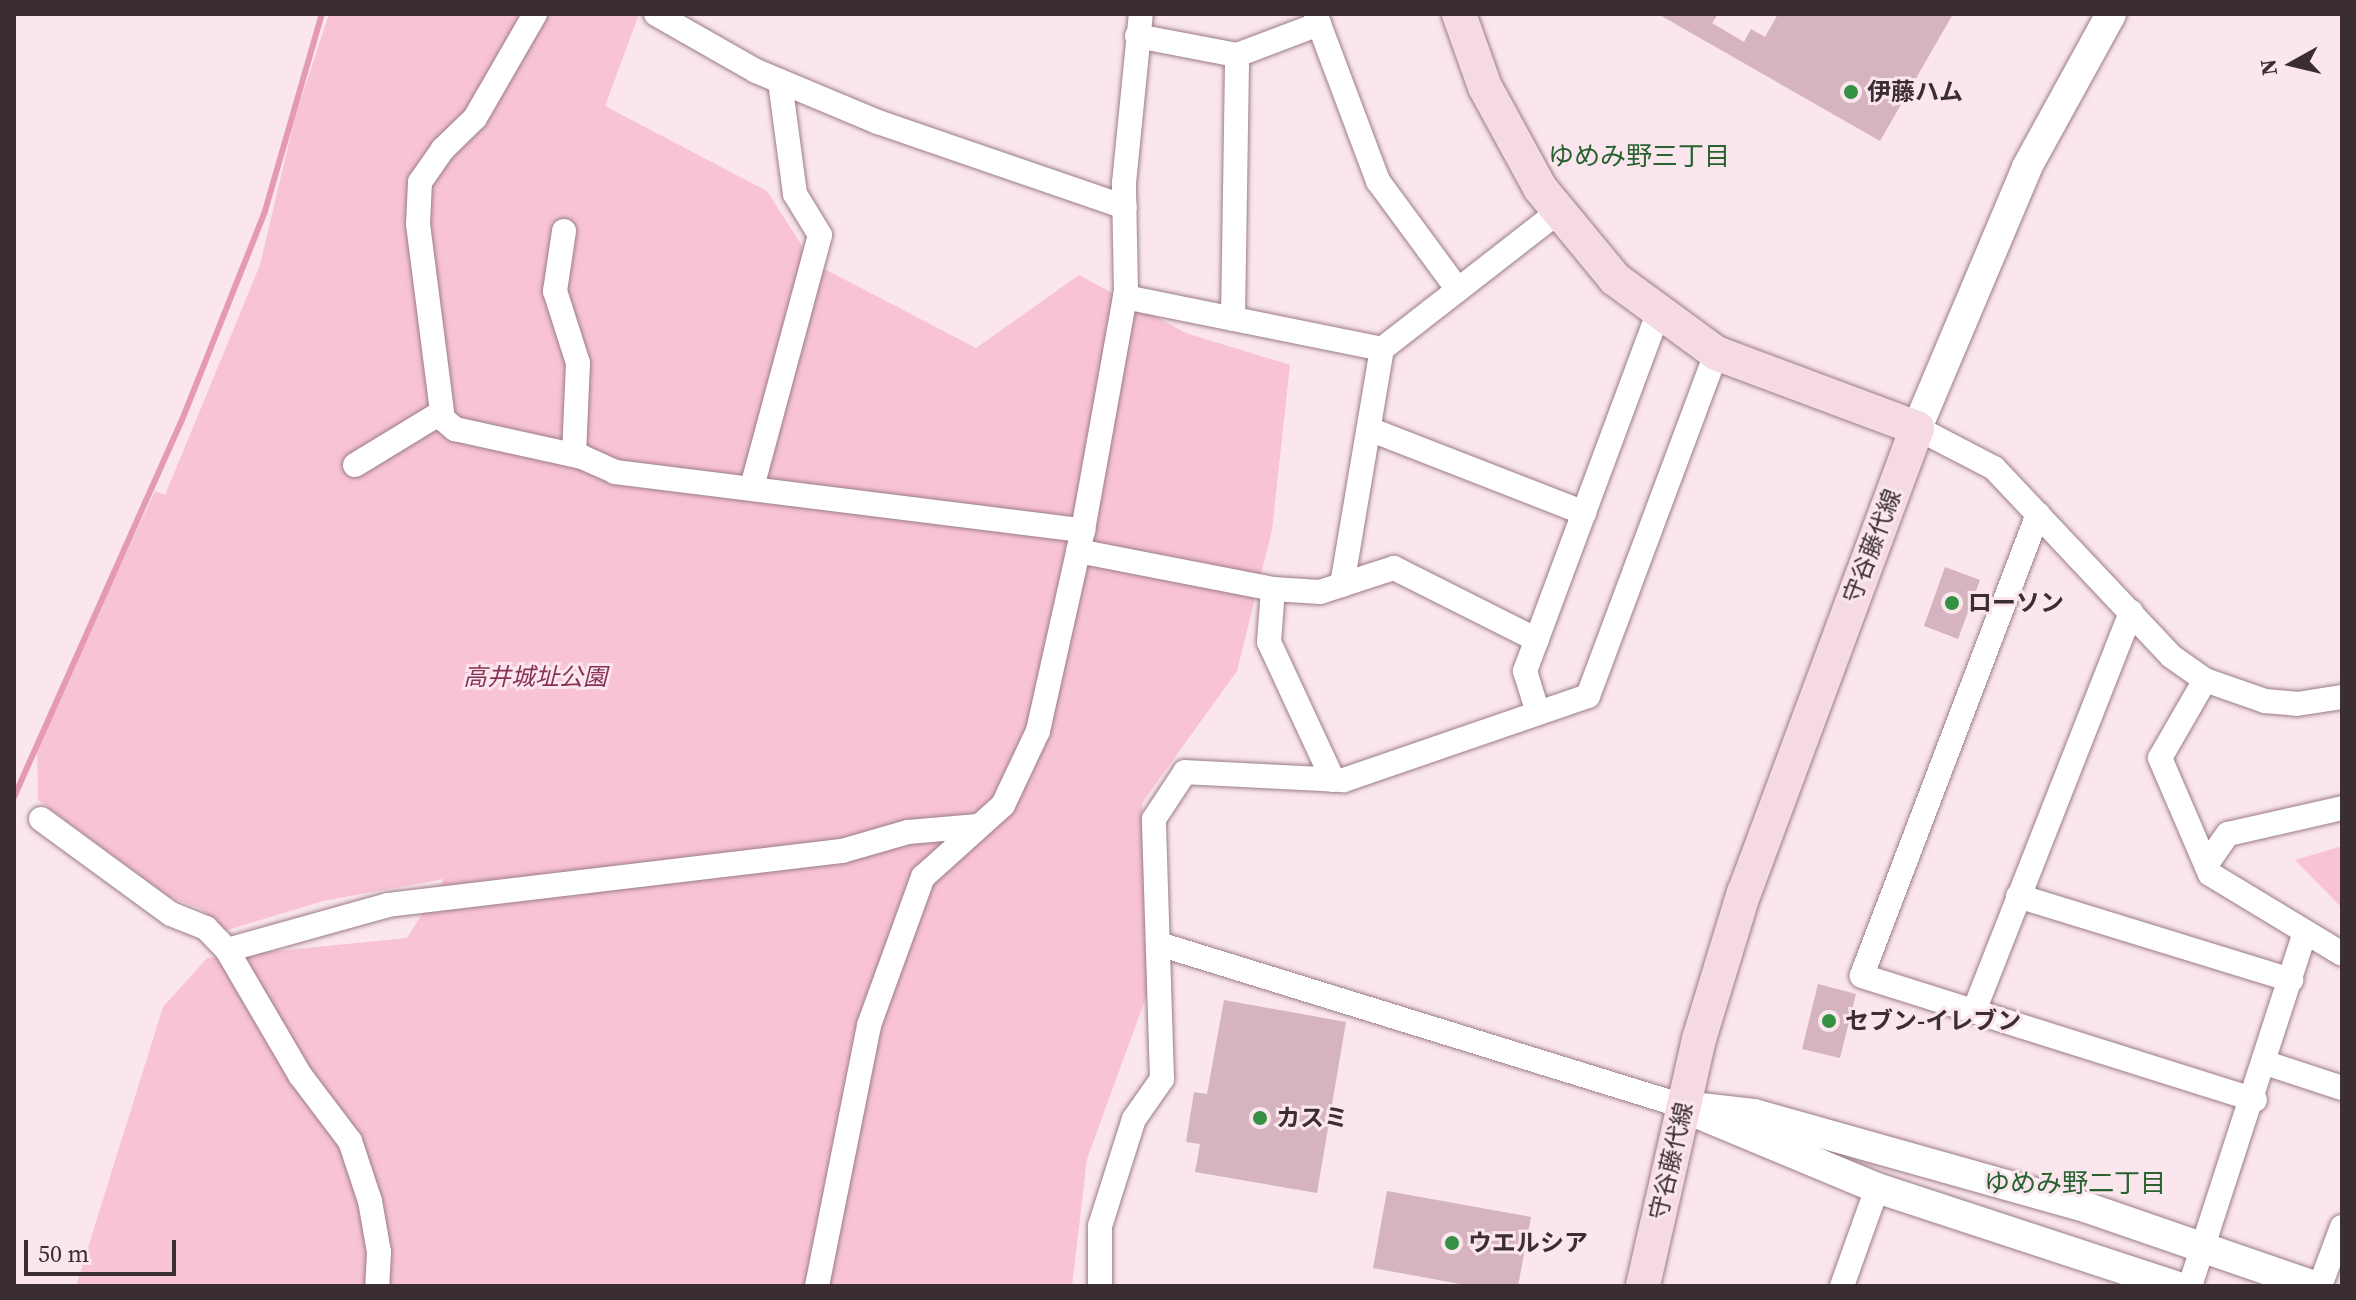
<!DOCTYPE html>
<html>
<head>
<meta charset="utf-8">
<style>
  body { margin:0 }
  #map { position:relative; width:2356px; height:1300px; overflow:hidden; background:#fbe6ed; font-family:"Source Serif 4","Noto Sans JP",serif }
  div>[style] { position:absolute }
  .green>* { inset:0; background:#f8c3d5 }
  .stream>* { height:6px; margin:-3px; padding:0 3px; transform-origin:3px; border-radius:3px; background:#e49ab4 }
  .building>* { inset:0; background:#d5b4bf }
  .roads { filter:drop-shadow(0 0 2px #9b7c86) drop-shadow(0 0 2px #9b7c86) }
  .minor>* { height:24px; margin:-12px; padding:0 12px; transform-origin:12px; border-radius:12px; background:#fff }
  .tertiary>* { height:30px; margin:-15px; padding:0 15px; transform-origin:15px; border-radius:15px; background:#fff }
  .secondary>* { height:34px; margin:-17px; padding:0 17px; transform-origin:17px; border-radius:17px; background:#f5dae4 }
  .dots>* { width:22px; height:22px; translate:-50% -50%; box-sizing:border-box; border:4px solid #fbe6ed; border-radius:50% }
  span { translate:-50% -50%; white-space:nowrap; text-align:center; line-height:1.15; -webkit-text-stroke:6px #fbe6ed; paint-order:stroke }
  .poi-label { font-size:24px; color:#3b2e32; font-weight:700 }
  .left { translate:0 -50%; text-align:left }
  .street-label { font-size:24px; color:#3b2e32 }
  .park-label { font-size:24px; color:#883157; font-style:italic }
  .neighbourhood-label { font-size:26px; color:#276230 }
  .frame { position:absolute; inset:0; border:16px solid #3b2e32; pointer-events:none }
  .north { position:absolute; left:2252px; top:24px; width:80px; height:80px; -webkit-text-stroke:6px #fbe6ed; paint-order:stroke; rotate:262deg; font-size:22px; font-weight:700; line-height:32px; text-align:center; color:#3b2e32 }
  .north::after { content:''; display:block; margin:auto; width:28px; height:36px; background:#3b2e32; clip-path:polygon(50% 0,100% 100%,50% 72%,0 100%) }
  .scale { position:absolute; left:24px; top:1240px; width:152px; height:36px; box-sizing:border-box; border:4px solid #3b2e32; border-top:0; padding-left:10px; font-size:24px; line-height:28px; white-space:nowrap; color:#3b2e32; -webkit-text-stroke:6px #fbe6ed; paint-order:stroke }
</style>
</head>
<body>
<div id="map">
  <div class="green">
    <div style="clip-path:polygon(329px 14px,639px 14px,605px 106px,767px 191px,813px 263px,976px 348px,1079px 275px,1186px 333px,1290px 365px,1272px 530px,1237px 671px,1142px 803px,1153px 978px,1087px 1159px,1072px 1286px,76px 1286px,163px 1007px,207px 958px,407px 938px,444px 879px,323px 901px,224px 931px,203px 910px,168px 896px,38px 800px,37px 744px,155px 491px,165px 495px,260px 265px,295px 117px)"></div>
    <div style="clip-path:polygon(2342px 846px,2342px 908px,2295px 860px)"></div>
  </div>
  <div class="stream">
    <div style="left:14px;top:797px;width:413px;rotate:-66deg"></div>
    <div style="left:182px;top:420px;width:225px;rotate:-68.3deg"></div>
    <div style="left:265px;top:211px;width:205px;rotate:-73.9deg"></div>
  </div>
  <div class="building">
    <div style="clip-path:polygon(1658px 14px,1718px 14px,1712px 23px,1744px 42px,1751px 29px,1765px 37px,1778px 14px,1953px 14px,1880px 141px)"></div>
    <div style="clip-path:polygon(1945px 567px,1980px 580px,1958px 639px,1924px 626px)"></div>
    <div style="clip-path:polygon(1818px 984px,1856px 994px,1840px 1058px,1802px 1049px)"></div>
    <div style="clip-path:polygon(1224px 1000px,1346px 1022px,1317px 1193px,1195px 1172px,1200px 1144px,1186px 1142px,1194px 1092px,1207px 1094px)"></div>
    <div style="clip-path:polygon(1387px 1191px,1531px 1217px,1518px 1286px,1471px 1286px,1373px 1268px)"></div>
  </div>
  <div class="roads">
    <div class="minor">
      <div style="left:535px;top:14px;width:120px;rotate:120deg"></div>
      <div style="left:475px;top:118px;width:45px;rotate:135.9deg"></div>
      <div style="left:443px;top:149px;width:40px;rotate:124.9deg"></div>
      <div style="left:420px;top:182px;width:42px;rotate:92.7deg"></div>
      <div style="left:418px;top:224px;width:197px;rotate:82.7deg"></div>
      <div style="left:443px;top:419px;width:16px;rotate:40deg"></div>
      <div style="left:455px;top:429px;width:130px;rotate:12.4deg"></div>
      <div style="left:582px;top:457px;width:36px;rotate:24deg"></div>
      <div style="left:615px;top:472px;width:472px;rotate:7.1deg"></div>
      <div style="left:656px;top:14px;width:115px;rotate:29.7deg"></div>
      <div style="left:756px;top:71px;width:132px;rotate:22.7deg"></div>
      <div style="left:878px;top:122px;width:261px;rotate:19deg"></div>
      <div style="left:1319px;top:24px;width:168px;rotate:69.4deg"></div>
      <div style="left:1378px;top:181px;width:135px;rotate:53.7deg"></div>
      <div style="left:1137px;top:36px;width:102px;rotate:10.8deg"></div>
      <div style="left:1237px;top:55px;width:88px;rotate:-20.7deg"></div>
      <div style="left:1319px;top:24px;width:10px;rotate:-107deg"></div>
      <div style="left:564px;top:231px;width:61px;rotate:98.5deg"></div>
      <div style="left:555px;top:291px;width:76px;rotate:72.3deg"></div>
      <div style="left:578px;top:363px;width:92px;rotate:92.5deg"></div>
      <div style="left:1125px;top:297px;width:262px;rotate:11.4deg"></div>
      <div style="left:1233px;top:319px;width:264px;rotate:-89.1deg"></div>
      <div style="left:1917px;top:428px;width:87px;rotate:27.5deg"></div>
      <div style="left:1994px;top:468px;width:258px;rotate:46.7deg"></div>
      <div style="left:2171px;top:656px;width:42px;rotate:35.2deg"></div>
      <div style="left:2205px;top:680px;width:64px;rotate:19.3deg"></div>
      <div style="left:2265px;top:701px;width:32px;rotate:5deg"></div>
      <div style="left:2297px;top:704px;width:46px;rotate:-8.8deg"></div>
      <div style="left:1369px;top:429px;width:231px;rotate:21.3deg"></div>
      <div style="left:355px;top:465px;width:98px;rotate:-31.3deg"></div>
      <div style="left:752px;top:487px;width:261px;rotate:-74.9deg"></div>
      <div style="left:820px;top:235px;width:48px;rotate:-121.4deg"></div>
      <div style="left:795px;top:194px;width:114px;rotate:-97.6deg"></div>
      <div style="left:2038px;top:514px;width:494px;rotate:110.9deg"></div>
      <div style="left:1862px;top:976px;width:412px;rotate:17.5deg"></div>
      <div style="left:1078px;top:551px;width:199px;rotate:11deg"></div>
      <div style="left:1273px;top:589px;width:47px;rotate:3.7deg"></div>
      <div style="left:1320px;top:592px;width:78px;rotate:-18deg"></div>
      <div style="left:1394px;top:568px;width:160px;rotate:26.7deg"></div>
      <div style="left:1342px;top:585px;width:239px;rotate:-80.4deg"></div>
      <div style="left:1382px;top:349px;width:224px;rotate:-37.9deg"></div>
      <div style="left:1273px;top:589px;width:53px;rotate:94.3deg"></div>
      <div style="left:1269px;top:642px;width:152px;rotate:65.1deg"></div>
      <div style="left:2205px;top:680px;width:90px;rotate:120deg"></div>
      <div style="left:2160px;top:758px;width:126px;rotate:66.7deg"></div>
      <div style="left:2210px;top:874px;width:154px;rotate:31.2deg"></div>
      <div style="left:1538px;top:713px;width:44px;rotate:-107.2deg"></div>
      <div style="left:1525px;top:671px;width:384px;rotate:-69.6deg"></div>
      <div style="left:41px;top:819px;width:161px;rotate:36.2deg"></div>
      <div style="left:171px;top:914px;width:38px;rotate:22deg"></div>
      <div style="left:206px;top:928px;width:30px;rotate:46deg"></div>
      <div style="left:227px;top:950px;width:145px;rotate:59.7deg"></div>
      <div style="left:300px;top:1075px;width:83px;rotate:52.9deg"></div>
      <div style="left:350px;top:1141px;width:63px;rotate:71.6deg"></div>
      <div style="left:370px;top:1201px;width:52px;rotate:80deg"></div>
      <div style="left:379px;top:1252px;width:34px;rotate:93deg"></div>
      <div style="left:2206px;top:865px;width:38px;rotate:-55deg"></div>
      <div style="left:2228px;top:834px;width:117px;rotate:-12.8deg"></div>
      <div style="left:2018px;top:896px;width:286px;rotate:17.1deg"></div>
      <div style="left:1159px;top:944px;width:548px;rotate:17.18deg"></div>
      <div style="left:227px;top:950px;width:167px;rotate:-15.6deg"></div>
      <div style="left:388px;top:905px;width:457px;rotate:-6.8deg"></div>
      <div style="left:842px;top:851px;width:69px;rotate:-16.1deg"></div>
      <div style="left:908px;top:832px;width:70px;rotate:-4.9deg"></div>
      <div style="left:1974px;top:1011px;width:429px;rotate:-68.5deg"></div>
      <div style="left:2266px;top:1063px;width:80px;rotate:18.2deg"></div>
      <div style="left:817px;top:1286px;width:266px;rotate:-78.7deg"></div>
      <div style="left:869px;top:1025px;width:158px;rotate:-70deg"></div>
      <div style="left:923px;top:877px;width:108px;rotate:-42deg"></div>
      <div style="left:1003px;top:805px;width:82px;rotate:-64.7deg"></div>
      <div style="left:1038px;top:731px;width:206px;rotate:-77.4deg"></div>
      <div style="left:1083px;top:530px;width:242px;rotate:-79.8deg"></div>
      <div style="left:1126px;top:292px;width:109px;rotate:-91.1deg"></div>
      <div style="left:1124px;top:183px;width:170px;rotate:-84.3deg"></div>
      <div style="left:1100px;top:1286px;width:60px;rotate:-90deg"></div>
      <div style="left:1100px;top:1226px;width:112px;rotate:-72.4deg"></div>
      <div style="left:1134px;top:1119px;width:49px;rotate:-55deg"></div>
      <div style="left:1162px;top:1079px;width:260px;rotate:-91.8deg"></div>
      <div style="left:1154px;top:819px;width:56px;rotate:-56.6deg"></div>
      <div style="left:1185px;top:772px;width:159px;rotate:2.9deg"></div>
      <div style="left:1344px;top:780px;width:258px;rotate:-19deg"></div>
      <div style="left:1588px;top:696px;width:366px;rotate:-69.5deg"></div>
      <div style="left:1842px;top:1286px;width:104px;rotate:-70.3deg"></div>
      <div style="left:2190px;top:1286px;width:372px;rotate:-72deg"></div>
      <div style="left:2320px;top:1286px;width:63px;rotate:-69.6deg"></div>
    </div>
    <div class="tertiary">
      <div style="left:1917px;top:428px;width:283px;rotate:-67.1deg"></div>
      <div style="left:2027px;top:167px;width:175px;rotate:-61.2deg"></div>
      <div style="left:1683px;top:1106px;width:71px;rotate:6.4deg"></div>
      <div style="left:1754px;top:1114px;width:344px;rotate:15.7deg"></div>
      <div style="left:2085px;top:1207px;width:243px;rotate:19deg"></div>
      <div style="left:1699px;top:1114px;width:193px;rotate:22.6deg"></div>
      <div style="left:1877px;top:1188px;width:314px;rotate:18.2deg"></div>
    </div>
    <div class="secondary">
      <div style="left:1459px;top:14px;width:77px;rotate:70.4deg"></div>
      <div style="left:1485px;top:87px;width:115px;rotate:61.4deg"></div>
      <div style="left:1540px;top:188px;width:118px;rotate:50.5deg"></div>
      <div style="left:1615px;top:279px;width:125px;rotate:36.2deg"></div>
      <div style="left:1716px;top:353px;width:215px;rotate:20.5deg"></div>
      <div style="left:1917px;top:428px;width:495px;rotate:110.4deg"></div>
      <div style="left:1744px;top:892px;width:154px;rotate:107deg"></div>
      <div style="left:1699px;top:1039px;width:253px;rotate:102.8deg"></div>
    </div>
  </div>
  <div class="dots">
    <div style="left:1851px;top:92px;background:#349144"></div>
    <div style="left:1952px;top:603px;background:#349144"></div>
    <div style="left:1829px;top:1021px;background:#349144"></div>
    <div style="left:1260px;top:1118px;background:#349144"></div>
    <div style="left:1452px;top:1243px;background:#349144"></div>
  </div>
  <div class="poi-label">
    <span class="left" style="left:1867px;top:92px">伊藤ハム</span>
    <span class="left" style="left:1968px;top:603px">ローソン</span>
    <span class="left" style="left:1845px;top:1021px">セブン-イレブン</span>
    <span class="left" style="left:1276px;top:1118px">カスミ</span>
    <span class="left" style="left:1468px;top:1243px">ウエルシア</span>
  </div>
  <div class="street-label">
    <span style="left:1872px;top:546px;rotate:-69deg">守谷藤代線</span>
    <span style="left:1671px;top:1161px;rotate:-77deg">守谷藤代線</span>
  </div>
  <div class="park-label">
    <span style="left:535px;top:677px">高井城址公園</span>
  </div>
  <div class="neighbourhood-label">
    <span style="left:1639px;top:157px">ゆめみ野三丁目</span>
    <span style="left:2075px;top:1184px">ゆめみ野二丁目</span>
  </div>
  <div class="frame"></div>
  <div class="north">N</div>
  <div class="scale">50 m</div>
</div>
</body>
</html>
